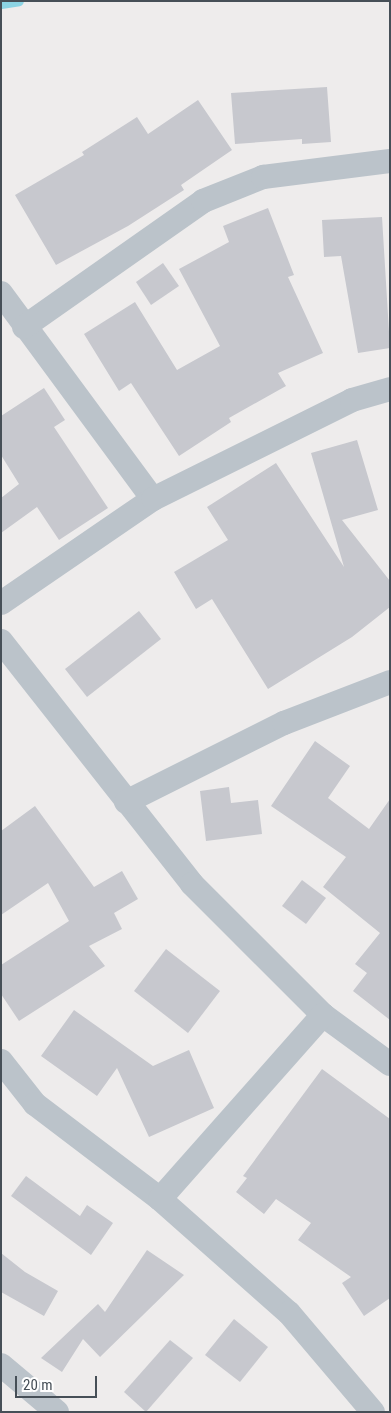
<!DOCTYPE html>
<html>
<head>
<meta charset="utf-8">
<style>
  body { margin:0 }
  #map { position:relative; width:391px; height:1413px; overflow:hidden; background:#eeecec; font-family:"Roboto Condensed",sans-serif }
  div>[style] { position:absolute }
  .stream>* { height:9px; margin:-4.5px; padding:0 4.5px; transform-origin:4.5px; border-radius:4.5px; background:#8cd4e4 }
  .building>* { inset:0; background:#c7c8ce }
  .minor>* { height:24px; margin:-12px; padding:0 12px; transform-origin:12px; border-radius:12px; background:#bbc3ca }
  span { translate:-50% -50%; white-space:nowrap; text-align:center; line-height:1.15; -webkit-text-stroke:4.5px #fff; paint-order:stroke }
  .frame { position:absolute; inset:0; border:2px solid #464f57; pointer-events:none }
  .scale { position:absolute; left:15px; top:1376px; width:82px; height:22px; box-sizing:border-box; border:2px solid #464f57; border-top:0; padding-left:6px; font-size:15px; line-height:18px; white-space:nowrap; color:#464f57; -webkit-text-stroke:4px #fff; paint-order:stroke }
</style>
</head>
<body>
<div id="map">
  <div class="stream">
    <div style="left:1px;top:4px;width:18px;rotate:-9deg"></div>
  </div>
  <div class="building">
    <div style="clip-path:polygon(327px 87px,331px 142px,302px 144px,302px 139px,235px 144px,231px 93px)"></div>
    <div style="clip-path:polygon(198px 100px,232px 150px,181px 185px,184px 190px,128px 226px,56px 265px,15px 195px,84px 155px,82px 152px,137px 117px,148px 134px)"></div>
    <div style="clip-path:polygon(268px 208px,294px 275px,288px 277px,323px 353px,278px 373px,286px 386px,229px 418px,231px 422px,179px 456px,131px 383px,119px 391px,84px 334px,135px 302px,177px 370px,220px 346px,179px 269px,229px 242px,223px 226px)"></div>
    <div style="clip-path:polygon(382px 217px,390px 348px,358px 353px,341px 256px,324px 257px,322px 220px)"></div>
    <div style="clip-path:polygon(163px 263px,179px 286px,151px 305px,136px 282px)"></div>
    <div style="clip-path:polygon(44px 388px,65px 420px,54px 427px,108px 508px,59px 540px,37px 507px,1px 533px,1px 498px,19px 484px,1px 455px,1px 416px)"></div>
    <div style="clip-path:polygon(357px 440px,378px 510px,342px 520px,390px 581px,390px 607px,352px 637px,268px 689px,212px 599px,196px 609px,174px 572px,228px 540px,207px 507px,276px 463px,344px 567px,311px 453px)"></div>
    <div style="clip-path:polygon(139px 611px,161px 639px,87px 697px,65px 669px)"></div>
    <div style="clip-path:polygon(315px 741px,350px 766px,328px 798px,369px 829px,390px 799px,390px 1020px,353px 991px,367px 973px,355px 964px,380px 933px,323px 887px,346px 857px,271px 806px)"></div>
    <div style="clip-path:polygon(229px 787px,231px 803px,258px 800px,262px 834px,206px 841px,200px 791px)"></div>
    <div style="clip-path:polygon(35px 806px,94px 887px,122px 871px,138px 899px,114px 913px,122px 929px,89px 946px,105px 966px,19px 1021px,1px 994px,1px 965px,69px 921px,48px 883px,1px 915px,1px 831px)"></div>
    <div style="clip-path:polygon(302px 880px,326px 898px,306px 924px,282px 906px)"></div>
    <div style="clip-path:polygon(166px 949px,220px 991px,188px 1033px,134px 991px)"></div>
    <div style="clip-path:polygon(74px 1010px,153px 1066px,189px 1050px,214px 1108px,149px 1137px,117px 1068px,97px 1096px,41px 1056px)"></div>
    <div style="clip-path:polygon(322px 1069px,390px 1119px,390px 1298px,364px 1316px,342px 1283px,351px 1277px,298px 1240px,311px 1223px,276px 1199px,264px 1214px,236px 1192px,247px 1178px,243px 1176px)"></div>
    <div style="clip-path:polygon(26px 1176px,80px 1216px,87px 1205px,113px 1223px,91px 1255px,11px 1196px)"></div>
    <div style="clip-path:polygon(147px 1250px,184px 1275px,100px 1357px,83px 1339px,62px 1372px,41px 1358px,98px 1304px,105px 1312px)"></div>
    <div style="clip-path:polygon(1px 1253px,25px 1272px,58px 1291px,44px 1316px,1px 1292px)"></div>
    <div style="clip-path:polygon(234px 1319px,268px 1347px,240px 1382px,205px 1355px)"></div>
    <div style="clip-path:polygon(170px 1340px,193px 1358px,146px 1412px,124px 1392px)"></div>
  </div>
  <div class="minor">
    <div style="left:1px;top:293px;width:256px;rotate:53.6deg"></div>
    <div style="left:24px;top:327px;width:219px;rotate:-35.1deg"></div>
    <div style="left:203px;top:201px;width:65px;rotate:-21.8deg"></div>
    <div style="left:263px;top:177px;width:128px;rotate:-7.2deg"></div>
    <div style="left:1px;top:603px;width:184px;rotate:-34.4deg"></div>
    <div style="left:153px;top:499px;width:222px;rotate:-26.4deg"></div>
    <div style="left:352px;top:400px;width:40px;rotate:-16deg"></div>
    <div style="left:1px;top:641px;width:309px;rotate:51.8deg"></div>
    <div style="left:192px;top:884px;width:185px;rotate:45deg"></div>
    <div style="left:323px;top:1015px;width:83px;rotate:36.2deg"></div>
    <div style="left:126px;top:802px;width:177px;rotate:-26.6deg"></div>
    <div style="left:284px;top:723px;width:114px;rotate:-21.1deg"></div>
    <div style="left:1px;top:1061px;width:55px;rotate:51.7deg"></div>
    <div style="left:35px;top:1104px;width:157px;rotate:37.2deg"></div>
    <div style="left:160px;top:1199px;width:172px;rotate:41.5deg"></div>
    <div style="left:289px;top:1313px;width:130px;rotate:49.7deg"></div>
    <div style="left:160px;top:1199px;width:246px;rotate:-48.5deg"></div>
    <div style="left:1px;top:1365px;width:73px;rotate:40deg"></div>
  </div>
  <div class="frame"></div>
  <div class="scale">20 m</div>
</div>
</body>
</html>
